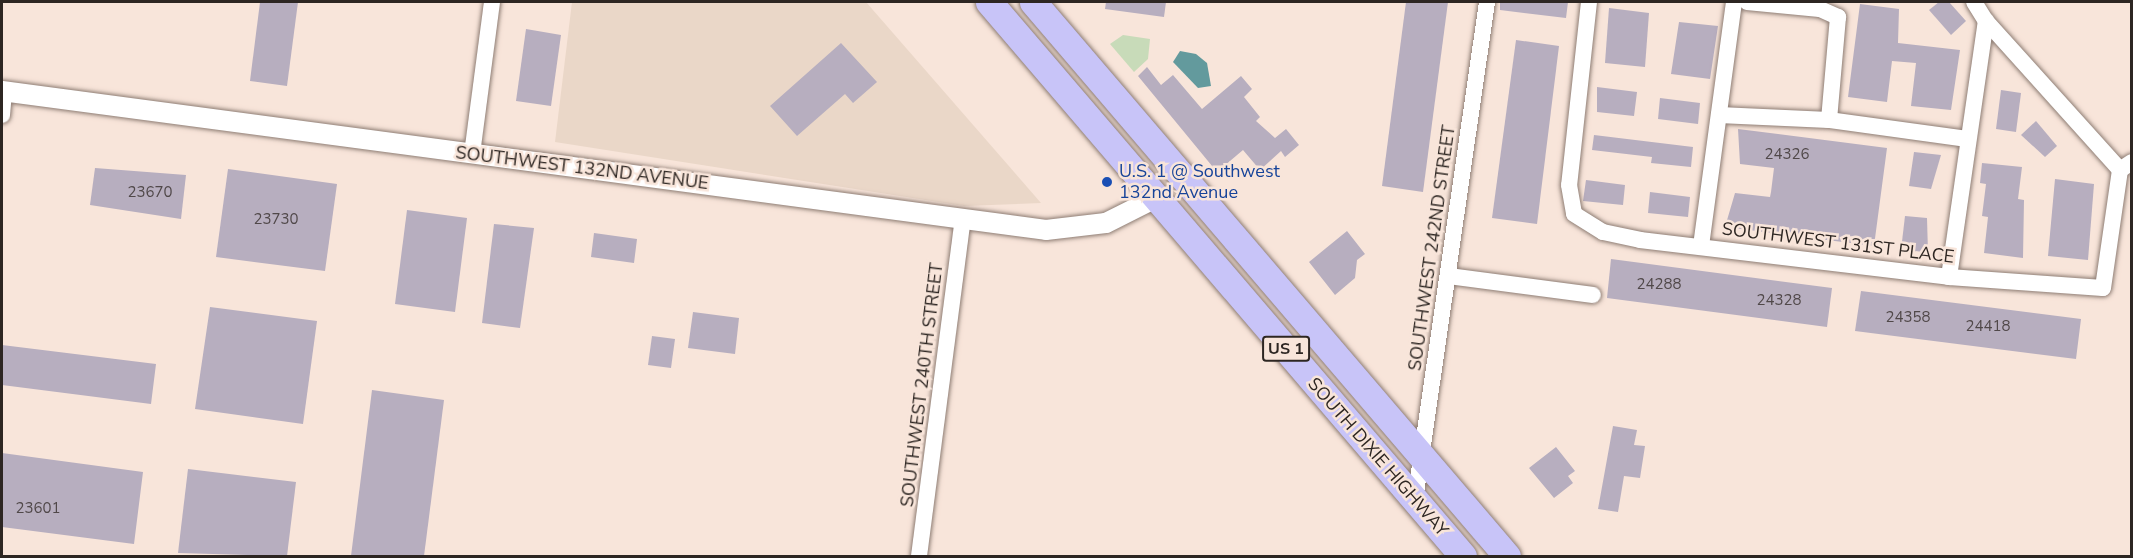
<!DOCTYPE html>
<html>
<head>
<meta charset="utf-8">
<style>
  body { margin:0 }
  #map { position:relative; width:2133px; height:558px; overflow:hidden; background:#f8e5da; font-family:"Nunito Sans",sans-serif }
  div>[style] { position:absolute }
  .industrial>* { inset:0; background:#ead7c8 }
  .green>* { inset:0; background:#c8dbb9 }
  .water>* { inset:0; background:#639a9d }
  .building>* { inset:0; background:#b7aebf }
  .roads { filter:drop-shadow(0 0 2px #8e7d74) drop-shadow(0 0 2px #8e7d74) }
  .minor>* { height:16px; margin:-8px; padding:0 8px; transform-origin:8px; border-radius:8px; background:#fff }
  .tertiary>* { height:20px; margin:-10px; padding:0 10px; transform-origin:10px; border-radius:10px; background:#fff }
  .trunk>* { height:27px; margin:-13.5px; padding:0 13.5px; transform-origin:13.5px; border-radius:13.5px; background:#c8c4f8 }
  .dots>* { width:16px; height:16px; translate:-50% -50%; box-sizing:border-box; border:3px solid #f8e5da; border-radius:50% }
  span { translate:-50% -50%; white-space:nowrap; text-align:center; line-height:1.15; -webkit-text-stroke:5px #f8e5da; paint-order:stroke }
  .number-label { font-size:15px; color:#504849 }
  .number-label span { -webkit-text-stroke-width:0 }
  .shield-label span { padding:2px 4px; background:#f8e5da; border:2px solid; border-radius:4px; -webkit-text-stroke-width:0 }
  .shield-label { font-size:16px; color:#2d2622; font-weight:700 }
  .street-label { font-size:18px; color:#2d2622 }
  .transit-label { font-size:18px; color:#164399 }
  .left { translate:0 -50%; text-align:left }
  .frame { position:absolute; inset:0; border:3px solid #2d2622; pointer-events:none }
</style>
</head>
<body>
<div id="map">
  <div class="industrial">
    <div style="clip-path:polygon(572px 2px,866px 2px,1041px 203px,964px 206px,555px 142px)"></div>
  </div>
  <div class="green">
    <div style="clip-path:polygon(1123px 35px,1150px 39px,1148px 59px,1134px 72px,1110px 44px)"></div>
  </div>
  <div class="water">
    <div style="clip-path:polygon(1180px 51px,1196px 54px,1207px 63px,1211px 86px,1198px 88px,1173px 62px)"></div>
  </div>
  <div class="building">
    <div style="clip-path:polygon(260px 2px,298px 2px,287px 86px,250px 81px)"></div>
    <div style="clip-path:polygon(1106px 2px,1166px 2px,1164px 17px,1105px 9px)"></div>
    <div style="clip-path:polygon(1406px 2px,1448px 2px,1423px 192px,1382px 186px)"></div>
    <div style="clip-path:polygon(1500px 2px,1568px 2px,1566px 18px,1500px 10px)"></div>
    <div style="clip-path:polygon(1939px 2px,1949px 2px,1966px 21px,1951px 35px,1929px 10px)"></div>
    <div style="clip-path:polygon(1860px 4px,1899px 9px,1898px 43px,1960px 50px,1951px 110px,1911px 106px,1916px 63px,1892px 61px,1887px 102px,1848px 97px)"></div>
    <div style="clip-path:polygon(1609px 8px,1649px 13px,1645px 67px,1605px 63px)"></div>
    <div style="clip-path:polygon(1679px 22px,1718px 26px,1710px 79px,1671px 74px)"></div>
    <div style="clip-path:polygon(526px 29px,561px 35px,551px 106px,516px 101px)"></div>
    <div style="clip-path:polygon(1516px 40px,1559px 46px,1537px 224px,1492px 218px)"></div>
    <div style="clip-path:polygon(841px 43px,877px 82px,853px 103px,845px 94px,797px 136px,770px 106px)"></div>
    <div style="clip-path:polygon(1147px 67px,1161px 85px,1173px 75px,1202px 109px,1241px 76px,1252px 89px,1244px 97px,1260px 117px,1256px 121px,1275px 138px,1286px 129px,1299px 145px,1285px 157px,1281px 151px,1260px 170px,1243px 150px,1217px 172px,1138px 76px)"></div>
    <div style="clip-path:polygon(1597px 87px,1637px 92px,1634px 116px,1597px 112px)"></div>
    <div style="clip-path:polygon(2001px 90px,2021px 93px,2016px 132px,1996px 129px)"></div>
    <div style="clip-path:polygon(1660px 98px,1700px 103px,1698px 124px,1658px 119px)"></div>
    <div style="clip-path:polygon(2036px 121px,2057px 146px,2045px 157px,2021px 135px)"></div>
    <div style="clip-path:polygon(1738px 129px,1887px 148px,1874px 246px,1725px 227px,1735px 193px,1770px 197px,1771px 192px,1774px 168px,1740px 164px)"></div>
    <div style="clip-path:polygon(1594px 135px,1693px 147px,1691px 167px,1651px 163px,1652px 157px,1592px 150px)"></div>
    <div style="clip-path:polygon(1914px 152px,1941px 155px,1931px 189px,1909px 186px)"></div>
    <div style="clip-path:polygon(1982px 163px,2022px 167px,2018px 199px,2024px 200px,2023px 258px,1984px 253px,1988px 217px,1982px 216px,1986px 184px,1980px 183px)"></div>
    <div style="clip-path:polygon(95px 168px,186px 175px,181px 219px,90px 205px)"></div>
    <div style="clip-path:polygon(228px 169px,337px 184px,325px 271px,216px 257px)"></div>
    <div style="clip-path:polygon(2055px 179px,2094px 184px,2088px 260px,2048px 256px)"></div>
    <div style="clip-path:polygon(1586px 180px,1625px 185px,1623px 205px,1583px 201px)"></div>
    <div style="clip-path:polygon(1650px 192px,1690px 197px,1688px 217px,1648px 213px)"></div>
    <div style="clip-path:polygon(407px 210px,467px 218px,455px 312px,395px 304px)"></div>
    <div style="clip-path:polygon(1905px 216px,1927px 218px,1928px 253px,1901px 250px)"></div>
    <div style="clip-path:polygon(494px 224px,534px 228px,520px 328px,482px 323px)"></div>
    <div style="clip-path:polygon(1347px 231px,1365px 254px,1357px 260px,1355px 278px,1335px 295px,1309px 262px)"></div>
    <div style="clip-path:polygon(594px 233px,637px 239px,634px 263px,591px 257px)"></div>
    <div style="clip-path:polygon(1611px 259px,1832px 288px,1827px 327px,1607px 298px)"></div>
    <div style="clip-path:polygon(1861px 291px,2081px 319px,2076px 359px,1855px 331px)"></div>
    <div style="clip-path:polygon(210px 307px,317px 321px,303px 424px,195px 409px)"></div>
    <div style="clip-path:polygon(693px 312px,739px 318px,735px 354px,688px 348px)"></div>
    <div style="clip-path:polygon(652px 336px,675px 339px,671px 368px,648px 365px)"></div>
    <div style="clip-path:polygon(2px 345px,156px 364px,151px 404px,2px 385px)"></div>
    <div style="clip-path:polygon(372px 390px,444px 400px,424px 556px,351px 556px)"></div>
    <div style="clip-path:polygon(1613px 426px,1637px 430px,1634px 445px,1645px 446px,1640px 478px,1624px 476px,1618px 512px,1598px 509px)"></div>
    <div style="clip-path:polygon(1556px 447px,1575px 471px,1568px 476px,1573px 483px,1554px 498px,1529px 468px)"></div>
    <div style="clip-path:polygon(2px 453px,143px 472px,134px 544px,2px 527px)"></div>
    <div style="clip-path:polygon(188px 469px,296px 482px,287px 556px,178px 553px)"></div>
  </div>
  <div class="roads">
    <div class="minor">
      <div style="left:1589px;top:2px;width:184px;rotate:96.2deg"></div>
      <div style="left:1569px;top:185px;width:29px;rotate:80deg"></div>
      <div style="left:1574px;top:214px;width:34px;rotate:32deg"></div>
      <div style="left:1603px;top:232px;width:38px;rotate:12deg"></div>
      <div style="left:1640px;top:240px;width:311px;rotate:6.8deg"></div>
      <div style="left:1949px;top:277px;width:154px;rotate:4.1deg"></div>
      <div style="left:2103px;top:288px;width:119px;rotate:-81.8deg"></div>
      <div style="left:2120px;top:170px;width:14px;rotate:-34deg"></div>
      <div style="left:1747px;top:2px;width:73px;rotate:5.5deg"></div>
      <div style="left:1820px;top:9px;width:20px;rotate:24deg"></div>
      <div style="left:1838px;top:17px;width:103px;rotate:95deg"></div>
      <div style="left:1974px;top:2px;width:22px;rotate:58deg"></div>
      <div style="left:1986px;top:21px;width:200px;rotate:48deg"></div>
      <div style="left:2px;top:115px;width:24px;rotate:-85deg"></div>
      <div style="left:1719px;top:115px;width:110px;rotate:2.6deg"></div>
      <div style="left:1829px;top:120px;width:139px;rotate:7.8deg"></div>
      <div style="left:472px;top:154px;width:153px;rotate:-82.5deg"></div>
      <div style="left:1701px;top:246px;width:246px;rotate:-82.3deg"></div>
      <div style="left:1449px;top:276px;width:145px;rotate:7.5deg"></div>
      <div style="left:1949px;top:277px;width:259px;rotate:-81.8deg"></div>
      <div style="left:1415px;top:500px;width:503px;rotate:-81.77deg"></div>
      <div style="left:919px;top:556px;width:341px;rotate:-82.6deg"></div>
    </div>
    <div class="tertiary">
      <div style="left:2px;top:91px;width:1053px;rotate:7.58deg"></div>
      <div style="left:1046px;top:230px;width:60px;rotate:-6.7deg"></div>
      <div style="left:1106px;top:223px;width:56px;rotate:-26.6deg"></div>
    </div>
    <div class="trunk">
      <div style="left:989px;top:2px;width:729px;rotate:49.45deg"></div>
      <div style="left:1033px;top:2px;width:729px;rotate:49.45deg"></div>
    </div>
  </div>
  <div class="dots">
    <div style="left:1107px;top:182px;background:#1a4fb4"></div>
  </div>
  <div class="number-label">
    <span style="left:1787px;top:155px">24326</span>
    <span style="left:150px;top:193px">23670</span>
    <span style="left:276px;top:220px">23730</span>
    <span style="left:1659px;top:285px">24288</span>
    <span style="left:1779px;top:301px">24328</span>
    <span style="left:1908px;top:318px">24358</span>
    <span style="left:1988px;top:327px">24418</span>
    <span style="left:38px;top:509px">23601</span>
  </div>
  <div class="shield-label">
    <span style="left:1286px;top:349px">US 1</span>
  </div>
  <div class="street-label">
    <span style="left:582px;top:168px;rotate:7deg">SOUTHWEST 132ND AVENUE</span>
    <span style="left:1838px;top:243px;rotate:7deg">SOUTHWEST 131ST PLACE</span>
    <span style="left:1432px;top:248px;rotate:-82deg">SOUTHWEST 242ND STREET</span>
    <span style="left:922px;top:385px;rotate:-83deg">SOUTHWEST 240TH STREET</span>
    <span style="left:1378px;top:457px;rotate:49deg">SOUTH DIXIE HIGHWAY</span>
  </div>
  <div class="transit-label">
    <span class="left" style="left:1119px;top:182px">U.S. 1 @ Southwest<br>132nd Avenue</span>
  </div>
  <div class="frame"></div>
</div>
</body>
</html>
